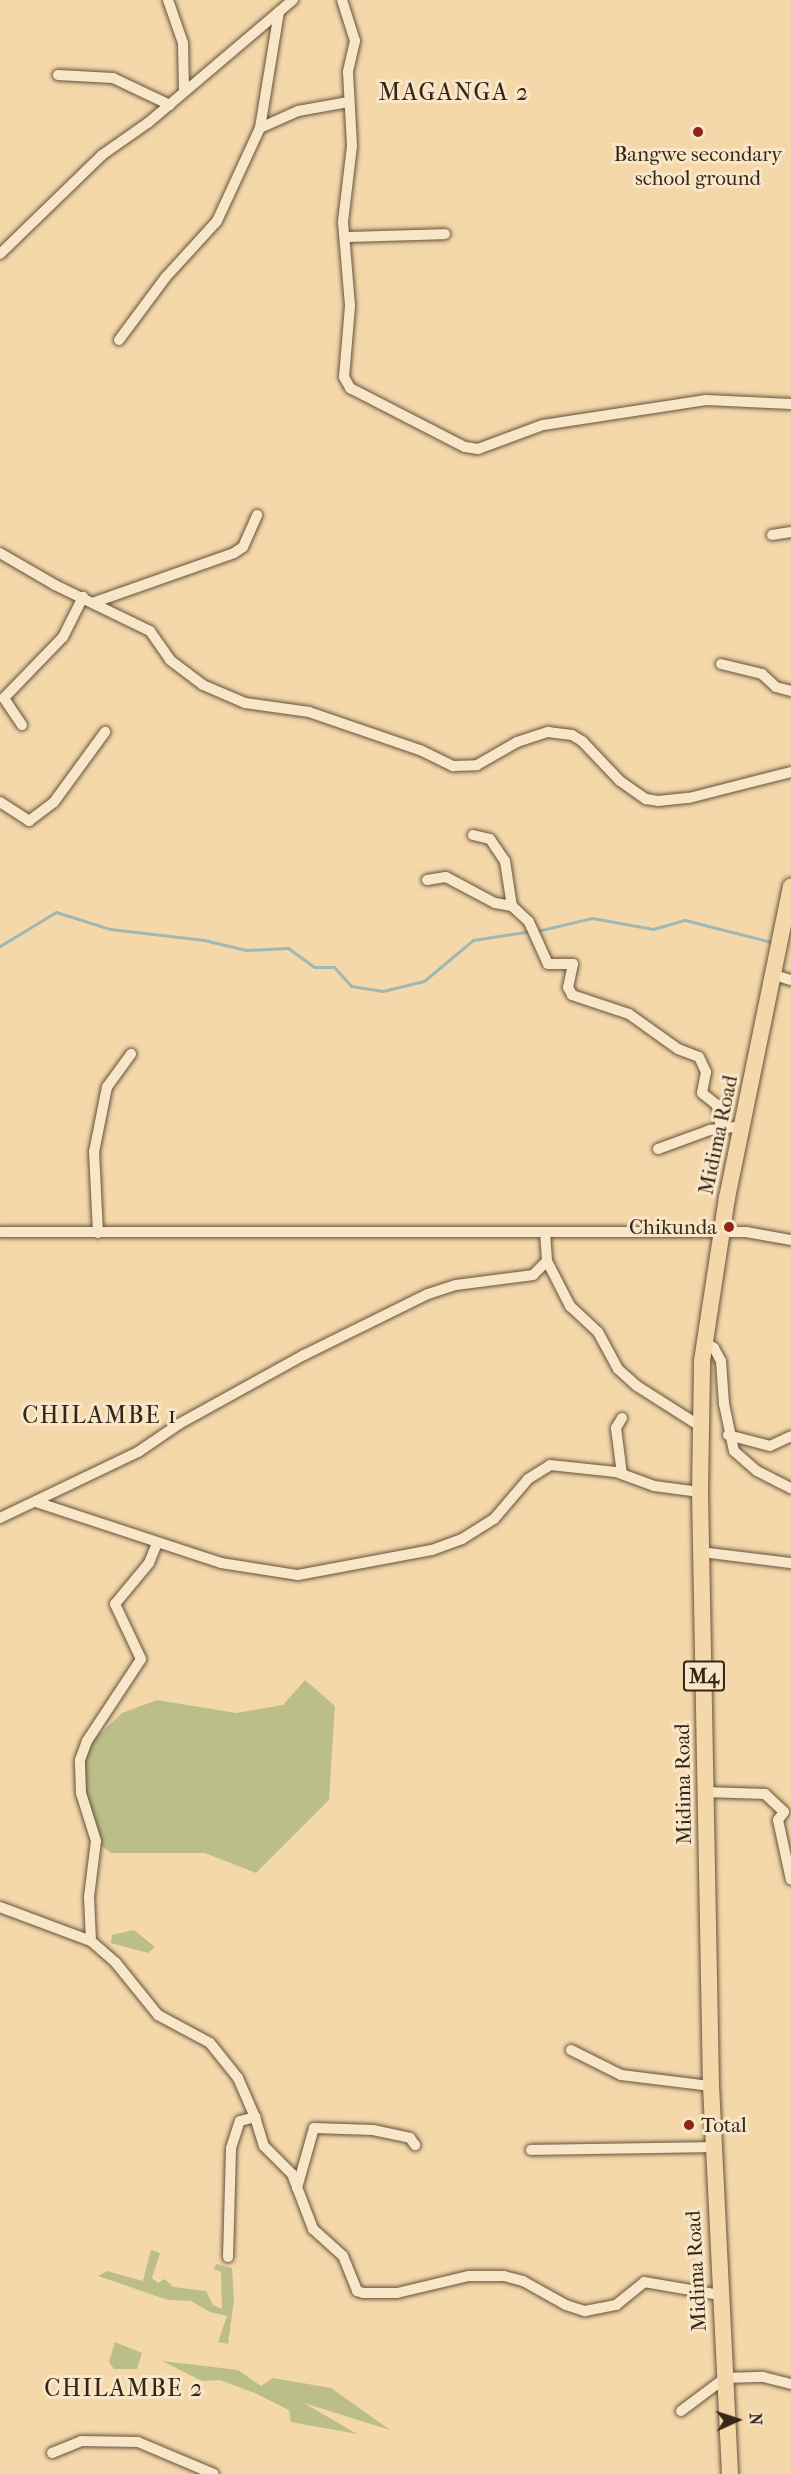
<!DOCTYPE html>
<html>
<head>
<meta charset="utf-8">
<style>
  body { margin:0 }
  #map { position:relative; width:791px; height:2474px; overflow:hidden; background:#f4d8aa; font-family:"IM FELL French Canon",serif }
  div>[style] { position:absolute }
  .green>* { inset:0; background:#bcbe87 }
  .stream>* { height:3px; margin:-1.5px; padding:0 1.5px; transform-origin:1.5px; border-radius:1.5px; background:#9fb8b3 }
  .roads { filter:drop-shadow(0 0 2px #65523c) drop-shadow(0 0 2px #65523c) }
  .minor>* { height:10px; margin:-5px; padding:0 5px; transform-origin:5px; border-radius:5px; background:#f8e6c8 }
  .primary>* { height:16px; margin:-8px; padding:0 8px; transform-origin:8px; border-radius:8px; background:#f4d8aa }
  .dots>* { width:16px; height:16px; translate:-50% -50%; box-sizing:border-box; border:3px solid #f8e6c8; border-radius:50% }
  span { translate:-50% -50%; white-space:nowrap; text-align:center; line-height:1.15; -webkit-text-stroke:6px #f8e6c8; paint-order:stroke }
  .shield-label span { padding:2px 4px; background:#f8e6c8; border:2px solid; border-radius:4px; -webkit-text-stroke-width:0 }
  .shield-label { font-size:20px; color:#352618; font-weight:700 }
  .poi-label { font-size:21px; color:#352618 }
  .right { translate:-100% -50%; text-align:right }
  .left { translate:0 -50%; text-align:left }
  .street-label { font-size:21px; color:#352618 }
  .quarter-label { font-size:24px; color:#352618; letter-spacing:1.5px }
  .north { position:absolute; left:707px; top:2390px; width:60px; height:60px; -webkit-text-stroke:4px #f8e6c8; paint-order:stroke; rotate:87deg; font-size:16px; font-weight:700; line-height:24px; text-align:center; color:#352618 }
  .north::after { content:''; display:block; margin:auto; width:21px; height:27px; background:#352618; clip-path:polygon(50% 0,100% 100%,50% 72%,0 100%) }
</style>
</head>
<body>
<div id="map">
  <div class="green">
    <div style="clip-path:polygon(305px 1680px,335px 1706px,329px 1800px,256px 1873px,205px 1853px,111px 1853px,99px 1844px,82px 1791px,83px 1750px,122px 1713px,157px 1700px,236px 1713px,283px 1705px)"></div>
    <div style="clip-path:polygon(134px 1930px,155px 1947px,148px 1953px,111px 1943px,112px 1935px)"></div>
    <div style="clip-path:polygon(151px 2250px,160px 2253px,152px 2278px,158px 2283px,165px 2279px,173px 2287px,206px 2291px,213px 2305px,222px 2309px,221px 2272px,214px 2269px,216px 2264px,232px 2268px,234px 2300px,228px 2344px,218px 2342px,227px 2316px,210px 2312px,191px 2301px,168px 2300px,98px 2276px,107px 2271px,143px 2281px)"></div>
    <div style="clip-path:polygon(115px 2342px,142px 2353px,137px 2369px,114px 2369px,109px 2362px)"></div>
    <div style="clip-path:polygon(162px 2361px,238px 2370px,261px 2386px,273px 2378px,331px 2388px,390px 2430px,304px 2403px,357px 2434px,291px 2422px,289px 2410px,257px 2394px,220px 2380px,202px 2381px)"></div>
  </div>
  <div class="stream">
    <div style="left:537px;top:931px;width:57px;rotate:-13.3deg"></div>
    <div style="left:592px;top:918px;width:62px;rotate:10.2deg"></div>
    <div style="left:653px;top:929px;width:33px;rotate:-16deg"></div>
    <div style="left:685px;top:920px;width:89px;rotate:14.3deg"></div>
    <div style="left:0;top:946px;width:66px;rotate:-31.3deg"></div>
    <div style="left:56px;top:912px;width:57px;rotate:17.5deg"></div>
    <div style="left:110px;top:929px;width:95px;rotate:6.7deg"></div>
    <div style="left:204px;top:940px;width:43px;rotate:13.4deg"></div>
    <div style="left:246px;top:950px;width:42px;rotate:-2.7deg"></div>
    <div style="left:288px;top:948px;width:32px;rotate:36deg"></div>
    <div style="left:314px;top:967px;width:20px"></div>
    <div style="left:334px;top:967px;width:25px;rotate:48deg"></div>
    <div style="left:351px;top:986px;width:32px;rotate:9deg"></div>
    <div style="left:383px;top:991px;width:42px;rotate:-13.7deg"></div>
    <div style="left:424px;top:981px;width:64px;rotate:-39.9deg"></div>
    <div style="left:473px;top:940px;width:59px;rotate:-8.8deg"></div>
  </div>
  <div class="roads">
    <div class="minor">
      <div style="left:168px;top:0;width:46px;rotate:70.8deg"></div>
      <div style="left:183px;top:43px;width:47px;rotate:88.8deg"></div>
      <div style="left:342px;top:0;width:43px;rotate:72.4deg"></div>
      <div style="left:355px;top:41px;width:32px;rotate:103deg"></div>
      <div style="left:348px;top:72px;width:74px;rotate:86.9deg"></div>
      <div style="left:352px;top:146px;width:77px;rotate:96.8deg"></div>
      <div style="left:343px;top:222px;width:84px;rotate:85.2deg"></div>
      <div style="left:350px;top:306px;width:71px;rotate:94.8deg"></div>
      <div style="left:344px;top:377px;width:13px;rotate:61deg"></div>
      <div style="left:350px;top:388px;width:129px;rotate:27.2deg"></div>
      <div style="left:465px;top:447px;width:13px;rotate:9deg"></div>
      <div style="left:478px;top:449px;width:69px;rotate:-20.3deg"></div>
      <div style="left:543px;top:425px;width:165px;rotate:-8.7deg"></div>
      <div style="left:706px;top:400px;width:85px;rotate:2.7deg"></div>
      <div style="left:58px;top:75px;width:55px;rotate:3.1deg"></div>
      <div style="left:113px;top:78px;width:63px;rotate:25.3deg"></div>
      <div style="left:260px;top:128px;width:42px;rotate:-24.1deg"></div>
      <div style="left:298px;top:111px;width:51px;rotate:-10.2deg"></div>
      <div style="left:345px;top:237px;width:100px;rotate:-1.7deg"></div>
      <div style="left:0;top:254px;width:142px;rotate:-44.1deg"></div>
      <div style="left:102px;top:155px;width:57px;rotate:-35.1deg"></div>
      <div style="left:149px;top:122px;width:189px;rotate:-40.3deg"></div>
      <div style="left:119px;top:340px;width:77px;rotate:-53.4deg"></div>
      <div style="left:165px;top:278px;width:77px;rotate:-47.6deg"></div>
      <div style="left:217px;top:221px;width:102px;rotate:-65.2deg"></div>
      <div style="left:260px;top:128px;width:118px;rotate:-80.7deg"></div>
      <div style="left:772px;top:535px;width:19px;rotate:-9deg"></div>
      <div style="left:0;top:553px;width:64px;rotate:30.2deg"></div>
      <div style="left:55px;top:585px;width:106px;rotate:25.8deg"></div>
      <div style="left:150px;top:631px;width:35px;rotate:55deg"></div>
      <div style="left:170px;top:660px;width:41px;rotate:37.1deg"></div>
      <div style="left:203px;top:685px;width:46px;rotate:23.2deg"></div>
      <div style="left:245px;top:703px;width:65px;rotate:8deg"></div>
      <div style="left:309px;top:712px;width:117px;rotate:18.9deg"></div>
      <div style="left:420px;top:750px;width:37px;rotate:26deg"></div>
      <div style="left:453px;top:766px;width:24px;rotate:-2deg"></div>
      <div style="left:477px;top:765px;width:46px;rotate:-29.9deg"></div>
      <div style="left:517px;top:742px;width:33px;rotate:-18deg"></div>
      <div style="left:548px;top:732px;width:24px;rotate:7deg"></div>
      <div style="left:572px;top:735px;width:12px;rotate:31deg"></div>
      <div style="left:582px;top:741px;width:55px;rotate:46.5deg"></div>
      <div style="left:620px;top:781px;width:32px;rotate:35deg"></div>
      <div style="left:646px;top:799px;width:12px;rotate:9deg"></div>
      <div style="left:658px;top:801px;width:31px;rotate:-6deg"></div>
      <div style="left:689px;top:798px;width:105px;rotate:-14.3deg"></div>
      <div style="left:95px;top:602px;width:147px;rotate:-19.4deg"></div>
      <div style="left:234px;top:553px;width:11px;rotate:-34deg"></div>
      <div style="left:243px;top:547px;width:35px;rotate:-66deg"></div>
      <div style="left:721px;top:664px;width:42px;rotate:13.7deg"></div>
      <div style="left:762px;top:674px;width:19px;rotate:43deg"></div>
      <div style="left:776px;top:687px;width:16px;rotate:15deg"></div>
      <div style="left:22px;top:725px;width:32px;rotate:-124deg"></div>
      <div style="left:4px;top:698px;width:85px;rotate:-46deg"></div>
      <div style="left:63px;top:637px;width:45px;rotate:-63.4deg"></div>
      <div style="left:0;top:802px;width:35px;rotate:33deg"></div>
      <div style="left:29px;top:821px;width:31px;rotate:-37deg"></div>
      <div style="left:54px;top:802px;width:87px;rotate:-53.9deg"></div>
      <div style="left:473px;top:835px;width:17px;rotate:13deg"></div>
      <div style="left:490px;top:839px;width:27px;rotate:56deg"></div>
      <div style="left:505px;top:861px;width:46px;rotate:81.2deg"></div>
      <div style="left:427px;top:880px;width:19px;rotate:-9deg"></div>
      <div style="left:446px;top:877px;width:55px;rotate:28deg"></div>
      <div style="left:495px;top:903px;width:17px;rotate:10deg"></div>
      <div style="left:512px;top:906px;width:23px;rotate:43deg"></div>
      <div style="left:529px;top:922px;width:46px;rotate:65.7deg"></div>
      <div style="left:548px;top:964px;width:25px"></div>
      <div style="left:573px;top:964px;width:24px;rotate:102deg"></div>
      <div style="left:568px;top:987px;width:9px;rotate:63deg"></div>
      <div style="left:572px;top:995px;width:60px;rotate:18.4deg"></div>
      <div style="left:629px;top:1014px;width:60px;rotate:35.5deg"></div>
      <div style="left:678px;top:1049px;width:22px;rotate:21deg"></div>
      <div style="left:699px;top:1057px;width:17px;rotate:65deg"></div>
      <div style="left:706px;top:1072px;width:21px;rotate:101deg"></div>
      <div style="left:702px;top:1093px;width:19px;rotate:39deg"></div>
      <div style="left:717px;top:1105px;width:23px;rotate:80deg"></div>
      <div style="left:772px;top:974px;width:20px;rotate:18deg"></div>
      <div style="left:658px;top:1149px;width:55px;rotate:-20.1deg"></div>
      <div style="left:710px;top:1130px;width:34px;rotate:-7deg"></div>
      <div style="left:0;top:1232px;width:746px"></div>
      <div style="left:746px;top:1232px;width:46px;rotate:10.1deg"></div>
      <div style="left:545px;top:1232px;width:29px;rotate:86deg"></div>
      <div style="left:547px;top:1261px;width:51px;rotate:62.9deg"></div>
      <div style="left:570px;top:1306px;width:38px;rotate:43deg"></div>
      <div style="left:598px;top:1332px;width:42px;rotate:61.6deg"></div>
      <div style="left:618px;top:1369px;width:25px;rotate:42deg"></div>
      <div style="left:637px;top:1386px;width:75px;rotate:32.4deg"></div>
      <div style="left:98px;top:1233px;width:81px;rotate:-92.8deg"></div>
      <div style="left:94px;top:1152px;width:66px;rotate:-78.7deg"></div>
      <div style="left:107px;top:1087px;width:41px;rotate:-54deg"></div>
      <div style="left:703px;top:1341px;width:13px;rotate:32deg"></div>
      <div style="left:714px;top:1348px;width:15px;rotate:62deg"></div>
      <div style="left:721px;top:1361px;width:43px;rotate:86deg"></div>
      <div style="left:724px;top:1404px;width:48px;rotate:78deg"></div>
      <div style="left:734px;top:1451px;width:30px;rotate:41deg"></div>
      <div style="left:757px;top:1471px;width:38px;rotate:27deg"></div>
      <div style="left:622px;top:1418px;width:12px;rotate:121deg"></div>
      <div style="left:616px;top:1428px;width:46px;rotate:82.6deg"></div>
      <div style="left:728px;top:1435px;width:43px;rotate:14.7deg"></div>
      <div style="left:770px;top:1446px;width:23px;rotate:-25deg"></div>
      <div style="left:36px;top:1502px;width:195px;rotate:18.2deg"></div>
      <div style="left:221px;top:1563px;width:78px;rotate:8.9deg"></div>
      <div style="left:298px;top:1575px;width:136px;rotate:-10.6deg"></div>
      <div style="left:432px;top:1550px;width:32px;rotate:-20deg"></div>
      <div style="left:462px;top:1539px;width:38px;rotate:-32deg"></div>
      <div style="left:494px;top:1519px;width:52px;rotate:-49.6deg"></div>
      <div style="left:528px;top:1479px;width:26px;rotate:-32deg"></div>
      <div style="left:550px;top:1465px;width:66px;rotate:6.1deg"></div>
      <div style="left:616px;top:1472px;width:40px;rotate:20.2deg"></div>
      <div style="left:654px;top:1486px;width:46px;rotate:7.4deg"></div>
      <div style="left:0;top:1518px;width:153px;rotate:-25.6deg"></div>
      <div style="left:138px;top:1452px;width:50px;rotate:-34.3deg"></div>
      <div style="left:179px;top:1424px;width:143px;rotate:-28.9deg"></div>
      <div style="left:304px;top:1355px;width:138px;rotate:-26.2deg"></div>
      <div style="left:428px;top:1294px;width:29px;rotate:-18deg"></div>
      <div style="left:456px;top:1285px;width:78px;rotate:-7.4deg"></div>
      <div style="left:533px;top:1275px;width:20px;rotate:-45deg"></div>
      <div style="left:701px;top:1552px;width:91px;rotate:7deg"></div>
      <div style="left:705px;top:1792px;width:60px;rotate:1.9deg"></div>
      <div style="left:765px;top:1794px;width:26px;rotate:43deg"></div>
      <div style="left:784px;top:1812px;width:10px;rotate:127deg"></div>
      <div style="left:778px;top:1820px;width:61px;rotate:77.8deg"></div>
      <div style="left:0;top:1907px;width:97px;rotate:20.5deg"></div>
      <div style="left:91px;top:1941px;width:33px;rotate:41deg"></div>
      <div style="left:116px;top:1963px;width:67px;rotate:51.1deg"></div>
      <div style="left:158px;top:2015px;width:59px;rotate:28.3deg"></div>
      <div style="left:210px;top:2043px;width:45px;rotate:51.3deg"></div>
      <div style="left:238px;top:2078px;width:43px;rotate:66.4deg"></div>
      <div style="left:91px;top:1941px;width:44px;rotate:-92.6deg"></div>
      <div style="left:89px;top:1897px;width:56px;rotate:-82.9deg"></div>
      <div style="left:96px;top:1841px;width:50px;rotate:-107.4deg"></div>
      <div style="left:81px;top:1793px;width:33px;rotate:-92deg"></div>
      <div style="left:80px;top:1760px;width:20px;rotate:-70deg"></div>
      <div style="left:87px;top:1741px;width:98px;rotate:-56.6deg"></div>
      <div style="left:141px;top:1659px;width:61px;rotate:-115.3deg"></div>
      <div style="left:115px;top:1604px;width:53px;rotate:-50.3deg"></div>
      <div style="left:149px;top:1563px;width:22px;rotate:-68deg"></div>
      <div style="left:571px;top:2050px;width:56px;rotate:26.6deg"></div>
      <div style="left:621px;top:2075px;width:91px;rotate:7deg"></div>
      <div style="left:531px;top:2150px;width:182px;rotate:-0.9deg"></div>
      <div style="left:297px;top:2188px;width:62px;rotate:-74.2deg"></div>
      <div style="left:314px;top:2128px;width:59px;rotate:1.9deg"></div>
      <div style="left:373px;top:2130px;width:38px;rotate:12deg"></div>
      <div style="left:410px;top:2138px;width:9px;rotate:54deg"></div>
      <div style="left:228px;top:2257px;width:109px;rotate:-88.4deg"></div>
      <div style="left:231px;top:2148px;width:28px;rotate:-72deg"></div>
      <div style="left:240px;top:2121px;width:16px;rotate:-15deg"></div>
      <div style="left:255px;top:2117px;width:30px;rotate:73deg"></div>
      <div style="left:264px;top:2146px;width:40px;rotate:45deg"></div>
      <div style="left:292px;top:2174px;width:59px;rotate:69.1deg"></div>
      <div style="left:313px;top:2229px;width:40px;rotate:42deg"></div>
      <div style="left:343px;top:2256px;width:38px;rotate:68deg"></div>
      <div style="left:357px;top:2291px;width:6px;rotate:18deg"></div>
      <div style="left:363px;top:2293px;width:34px"></div>
      <div style="left:397px;top:2293px;width:74px;rotate:-13.3deg"></div>
      <div style="left:469px;top:2276px;width:35px"></div>
      <div style="left:504px;top:2276px;width:20px;rotate:15deg"></div>
      <div style="left:523px;top:2281px;width:49px;rotate:29.2deg"></div>
      <div style="left:566px;top:2305px;width:20px;rotate:18deg"></div>
      <div style="left:585px;top:2311px;width:32px;rotate:-11deg"></div>
      <div style="left:616px;top:2305px;width:36px;rotate:-39deg"></div>
      <div style="left:644px;top:2282px;width:77px;rotate:9.7deg"></div>
      <div style="left:681px;top:2411px;width:55px;rotate:-36.9deg"></div>
      <div style="left:725px;top:2378px;width:38px;rotate:-2deg"></div>
      <div style="left:763px;top:2377px;width:29px;rotate:14deg"></div>
      <div style="left:52px;top:2453px;width:31px;rotate:-22deg"></div>
      <div style="left:81px;top:2441px;width:57px;rotate:1deg"></div>
      <div style="left:138px;top:2442px;width:82px;rotate:22.8deg"></div>
    </div>
    <div class="primary">
      <div style="left:730px;top:2474px;width:388px;rotate:-92.8deg"></div>
      <div style="left:711px;top:2086px;width:594px;rotate:-91.06deg"></div>
      <div style="left:700px;top:1492px;width:131px;rotate:-89.1deg"></div>
      <div style="left:702px;top:1361px;width:165px;rotate:-81.3deg"></div>
      <div style="left:727px;top:1198px;width:318px;rotate:-78.4deg"></div>
    </div>
  </div>
  <div class="dots">
    <div style="left:698px;top:132px;background:#8f2418"></div>
    <div style="left:729px;top:1227px;background:#8f2418"></div>
    <div style="left:689px;top:2125px;background:#8f2418"></div>
  </div>
  <div class="shield-label">
    <span style="left:704px;top:1676px">M4</span>
  </div>
  <div class="poi-label">
    <span style="left:698px;top:166px">Bangwe secondary<br>school ground</span>
    <span class="right" style="left:717px;top:1227px">Chikunda</span>
    <span class="left" style="left:701px;top:2125px">Total</span>
  </div>
  <div class="street-label">
    <span style="left:718px;top:1135px;rotate:-78deg">Midima Road</span>
    <span style="left:683px;top:1784px;rotate:-91deg">Midima Road</span>
    <span style="left:696px;top:2271px;rotate:-93deg">Midima Road</span>
  </div>
  <div class="quarter-label">
    <span style="left:454px;top:93px">MAGANGA 2</span>
    <span style="left:100px;top:1416px">CHILAMBE 1</span>
    <span style="left:124px;top:2389px">CHILAMBE 2</span>
  </div>
  <div class="north">N</div>
</div>
</body>
</html>
